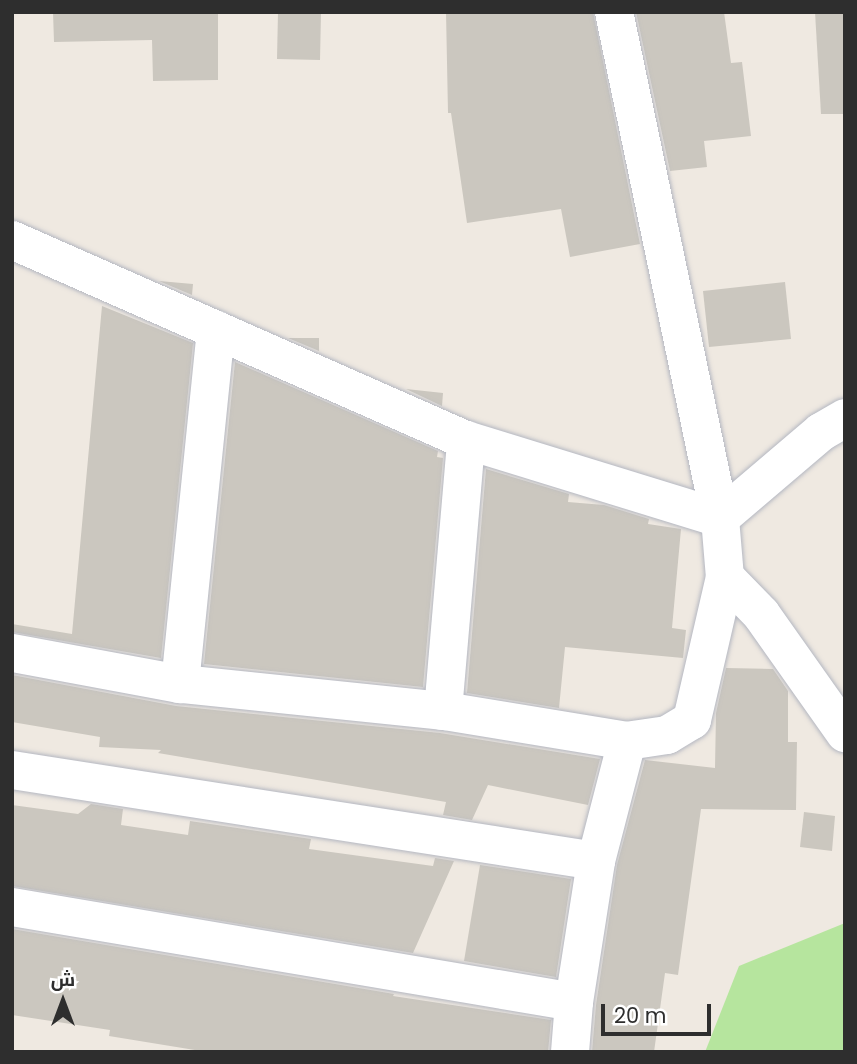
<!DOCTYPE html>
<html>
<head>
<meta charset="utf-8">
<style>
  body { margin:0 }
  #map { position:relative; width:857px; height:1064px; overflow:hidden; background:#efe9e1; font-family:Poppins,Cairo,sans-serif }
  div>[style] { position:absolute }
  .green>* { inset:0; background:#b6e59e }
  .building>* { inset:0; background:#cbc7bf }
  .roads { filter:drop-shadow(0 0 2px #b4b7c1) drop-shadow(0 0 2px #b4b7c1) }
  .street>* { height:38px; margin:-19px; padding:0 19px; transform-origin:19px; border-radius:19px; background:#fff }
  span { translate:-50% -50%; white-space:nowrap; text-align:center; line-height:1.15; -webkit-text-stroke:5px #fff; paint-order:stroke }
  .frame { position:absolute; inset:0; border:14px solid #2e2e2e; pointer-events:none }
  .north { position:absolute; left:28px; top:966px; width:70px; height:70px; -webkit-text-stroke:5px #fff; paint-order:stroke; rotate:0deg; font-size:19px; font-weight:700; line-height:28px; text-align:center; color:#2e2e2e }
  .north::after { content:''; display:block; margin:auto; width:24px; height:32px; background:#2e2e2e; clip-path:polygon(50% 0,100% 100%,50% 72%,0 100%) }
  .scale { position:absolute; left:601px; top:1004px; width:110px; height:32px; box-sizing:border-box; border:4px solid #2e2e2e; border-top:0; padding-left:9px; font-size:21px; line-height:24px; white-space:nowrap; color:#2e2e2e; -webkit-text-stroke:5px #fff; paint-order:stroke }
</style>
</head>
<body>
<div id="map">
  <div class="green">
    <div style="clip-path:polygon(845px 923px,845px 1052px,705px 1052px,739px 966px)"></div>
  </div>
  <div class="building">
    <div style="clip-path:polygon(53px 12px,218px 12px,218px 80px,153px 81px,152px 40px,54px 42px)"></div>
    <div style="clip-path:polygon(278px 12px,321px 12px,320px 60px,277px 59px)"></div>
    <div style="clip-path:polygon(446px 12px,593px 12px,640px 244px,570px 257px,561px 209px,467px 223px,451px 113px,448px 113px)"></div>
    <div style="clip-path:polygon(636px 12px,724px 12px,731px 63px,742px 62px,751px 136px,704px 141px,707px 167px,670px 171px)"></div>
    <div style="clip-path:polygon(815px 12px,845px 12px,845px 114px,821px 114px)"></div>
    <div style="clip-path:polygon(159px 281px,193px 284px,192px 295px)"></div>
    <div style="clip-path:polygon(785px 282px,791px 339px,709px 347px,703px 291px)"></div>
    <div style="clip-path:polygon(102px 306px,193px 343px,161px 658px,12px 632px,12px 624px,72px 634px)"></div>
    <div style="clip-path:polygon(288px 338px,319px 338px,319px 351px)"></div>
    <div style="clip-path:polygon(235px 362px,438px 451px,437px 457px,443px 458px,423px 687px,204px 664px)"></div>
    <div style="clip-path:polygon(406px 389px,443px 393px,442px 406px)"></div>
    <div style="clip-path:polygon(486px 469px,569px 494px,568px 502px,604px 505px,649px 519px,648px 524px,681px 529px,672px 628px,686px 630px,683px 658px,565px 647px,559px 708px,467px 693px)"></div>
    <div style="clip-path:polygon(726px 668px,773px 669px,788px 691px,788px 742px,797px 742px,796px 810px,701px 809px,678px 975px,665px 973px,654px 1052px,592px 1052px,596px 1005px,617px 865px,645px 760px,715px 768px,716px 713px)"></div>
    <div style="clip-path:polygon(12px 675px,176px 706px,440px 733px,600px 759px,588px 805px,488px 785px,472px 820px,443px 815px,446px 802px,158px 753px,161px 750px,99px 747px,100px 737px,12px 722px)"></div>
    <div style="clip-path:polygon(91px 804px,123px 809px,121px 825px,188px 835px,190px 821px,311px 839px,309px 849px,433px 866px,435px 858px,454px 861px,413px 953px,12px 886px,12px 805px,78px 814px)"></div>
    <div style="clip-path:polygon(804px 812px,835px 816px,832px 851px,800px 847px)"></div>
    <div style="clip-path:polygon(480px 865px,571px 879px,556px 977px,464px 961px)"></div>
    <div style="clip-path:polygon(12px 929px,394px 994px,393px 996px,551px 1020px,548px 1052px,207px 1052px,109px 1036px,110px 1030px,12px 1015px)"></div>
  </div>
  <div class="roads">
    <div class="street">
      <div style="left:614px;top:12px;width:517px;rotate:78.17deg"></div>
      <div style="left:720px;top:518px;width:133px;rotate:-40.4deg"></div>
      <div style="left:821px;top:432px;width:28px;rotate:-30deg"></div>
      <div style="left:12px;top:240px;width:496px;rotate:23.8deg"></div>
      <div style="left:466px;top:440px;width:266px;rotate:17.1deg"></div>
      <div style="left:720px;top:518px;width:59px;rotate:85.2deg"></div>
      <div style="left:725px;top:577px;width:147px;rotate:103deg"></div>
      <div style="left:692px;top:720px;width:29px;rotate:149deg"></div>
      <div style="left:667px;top:735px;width:40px;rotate:171.5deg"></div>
      <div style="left:627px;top:741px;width:186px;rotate:-170.7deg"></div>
      <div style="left:443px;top:711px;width:264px;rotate:-174.1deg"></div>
      <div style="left:180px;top:684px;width:171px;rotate:-169.5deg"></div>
      <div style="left:725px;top:577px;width:52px;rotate:45.8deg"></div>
      <div style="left:761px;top:614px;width:146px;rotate:54.8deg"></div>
      <div style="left:180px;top:684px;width:356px;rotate:-84.2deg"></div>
      <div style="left:443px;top:711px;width:272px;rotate:-85.1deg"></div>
      <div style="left:12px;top:770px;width:591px;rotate:8.86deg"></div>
      <div style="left:12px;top:907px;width:570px;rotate:9.59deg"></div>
      <div style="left:570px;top:1052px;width:50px;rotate:-85.4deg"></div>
      <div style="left:574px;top:1002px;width:143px;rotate:-81.1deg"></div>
      <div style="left:596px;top:861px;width:124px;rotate:-75.5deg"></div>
    </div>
  </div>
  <div class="frame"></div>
  <div class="north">ش</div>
  <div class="scale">20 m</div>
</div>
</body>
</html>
